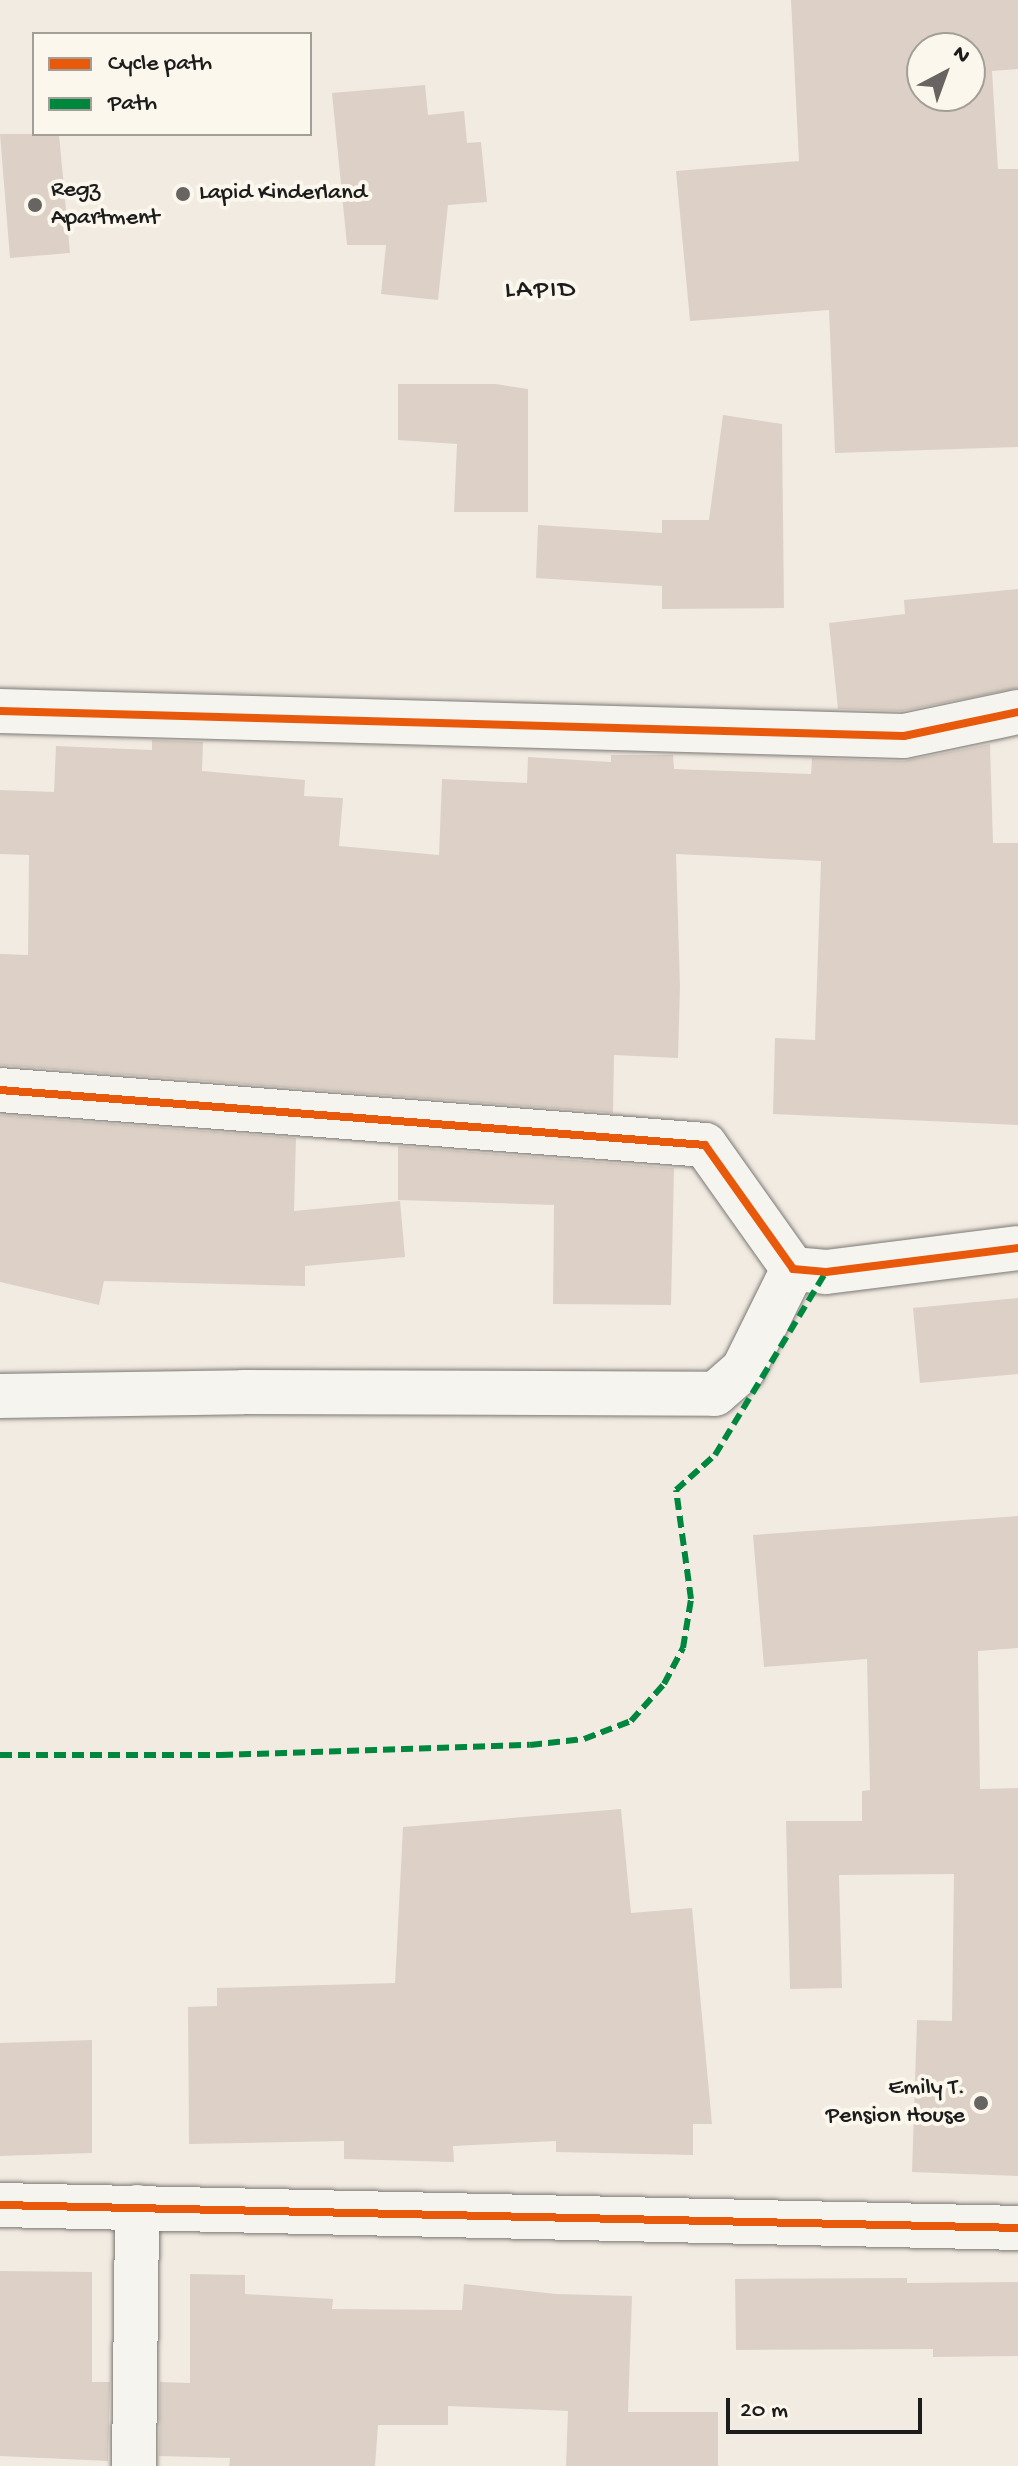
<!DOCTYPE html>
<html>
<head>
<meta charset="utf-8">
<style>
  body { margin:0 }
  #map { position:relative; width:1018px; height:2466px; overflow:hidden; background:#f2ebe2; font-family:"Gochi Hand",sans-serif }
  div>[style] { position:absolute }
  .building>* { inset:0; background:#ddd1c7 }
  .roads { filter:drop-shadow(0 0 2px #7c7975) drop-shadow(0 0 2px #7c7975) }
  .street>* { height:44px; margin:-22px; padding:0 22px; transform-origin:22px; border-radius:22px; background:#f5f4ef }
  .quiet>* { height:6px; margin-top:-3px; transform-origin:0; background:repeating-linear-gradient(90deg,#00873e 0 12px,transparent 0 18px) }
  .cycleway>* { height:8px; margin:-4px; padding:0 4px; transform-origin:4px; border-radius:4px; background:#e8590c }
  .dots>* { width:22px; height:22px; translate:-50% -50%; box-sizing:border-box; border:4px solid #fbf7ec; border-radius:50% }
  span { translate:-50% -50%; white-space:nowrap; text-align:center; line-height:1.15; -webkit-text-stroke:8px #fbf7ec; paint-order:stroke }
  .poi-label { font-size:24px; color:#1c1c1c }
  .left { translate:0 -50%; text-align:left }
  .right { translate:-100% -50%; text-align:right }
  .neighbourhood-label { font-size:26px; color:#1c1c1c; letter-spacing:2px }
  .legend { position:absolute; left:32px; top:32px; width:280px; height:104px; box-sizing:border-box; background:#fbf7ec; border:2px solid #a29f99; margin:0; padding:10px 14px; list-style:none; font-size:24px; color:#1c1c1c }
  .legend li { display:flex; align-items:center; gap:16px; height:40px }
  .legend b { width:40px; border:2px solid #a29f99 }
  .north { position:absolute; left:906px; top:32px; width:80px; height:80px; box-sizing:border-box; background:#fbf7ec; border:2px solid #a29f99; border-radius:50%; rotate:41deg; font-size:22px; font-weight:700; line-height:32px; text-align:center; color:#1c1c1c }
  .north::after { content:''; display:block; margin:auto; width:28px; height:36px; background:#676461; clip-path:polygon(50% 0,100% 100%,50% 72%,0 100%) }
  .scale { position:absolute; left:726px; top:2398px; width:196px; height:36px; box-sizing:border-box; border:4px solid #1c1c1c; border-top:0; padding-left:10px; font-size:24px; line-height:28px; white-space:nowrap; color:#1c1c1c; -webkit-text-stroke:6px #fbf7ec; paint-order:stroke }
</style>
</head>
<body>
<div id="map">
  <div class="building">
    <div style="clip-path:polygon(evenodd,791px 0,1018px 0,1018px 69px,992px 71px,998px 169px,1018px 169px,1018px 447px,835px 453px,829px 310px,690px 321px,676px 171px,799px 161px,791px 0,922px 48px,970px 48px,970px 96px,922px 96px,922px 48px)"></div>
    <div style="clip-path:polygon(425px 85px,428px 115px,464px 111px,467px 143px,481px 142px,487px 202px,448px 205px,438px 300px,381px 294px,386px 245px,347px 245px,332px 93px)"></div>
    <div style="clip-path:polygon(0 134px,59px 134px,70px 253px,10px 258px)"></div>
    <div style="clip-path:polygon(398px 384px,496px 384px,528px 389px,528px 512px,454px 512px,457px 444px,398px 440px)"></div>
    <div style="clip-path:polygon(723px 415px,782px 424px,784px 608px,662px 609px,662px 586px,536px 578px,538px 525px,662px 533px,662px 520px,709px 520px)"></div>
    <div style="clip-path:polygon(1018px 589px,1018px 688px,902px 711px,838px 709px,829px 623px,905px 614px,904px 600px)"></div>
    <div style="clip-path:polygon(152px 740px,203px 742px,202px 771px,305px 780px,304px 796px,343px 798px,339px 846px,439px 855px,442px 779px,527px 783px,528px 757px,611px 762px,611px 755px,673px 755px,674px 769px,811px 774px,812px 758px,904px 761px,990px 744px,993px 843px,1018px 843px,1018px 1125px,773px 1114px,775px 1038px,815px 1040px,821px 861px,676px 854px,680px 987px,678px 1058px,614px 1055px,613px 1113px,0 1065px,0 954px,28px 955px,29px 855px,0 854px,0 790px,54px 792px,56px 746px,152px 750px)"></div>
    <div style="clip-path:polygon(0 1115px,296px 1138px,294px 1211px,400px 1201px,405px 1257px,305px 1266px,305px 1286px,104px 1281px,99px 1305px,0 1282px)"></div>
    <div style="clip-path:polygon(398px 1146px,674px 1168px,671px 1305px,553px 1304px,554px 1205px,398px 1200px)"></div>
    <div style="clip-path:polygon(1018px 1298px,1018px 1374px,920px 1383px,913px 1308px)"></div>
    <div style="clip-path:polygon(1018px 1516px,1018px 1648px,978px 1651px,980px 1789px,1018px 1788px,1018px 2176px,912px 2172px,917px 2020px,952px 2021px,954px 1874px,839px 1875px,842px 1988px,790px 1989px,786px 1821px,862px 1821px,862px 1791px,870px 1790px,867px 1659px,764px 1667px,753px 1535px)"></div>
    <div style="clip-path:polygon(621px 1809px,631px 1913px,692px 1908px,712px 2124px,693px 2124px,693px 2155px,556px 2152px,556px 2141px,453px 2146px,454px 2162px,344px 2159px,344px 2141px,189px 2144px,188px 2007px,217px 2006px,217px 1988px,395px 1983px,403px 1827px)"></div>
    <div style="clip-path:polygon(92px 2040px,92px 2153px,0 2156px,0 2043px)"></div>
    <div style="clip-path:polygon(0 2271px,92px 2272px,92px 2382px,110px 2382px,108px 2461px,0 2456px)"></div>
    <div style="clip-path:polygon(190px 2274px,245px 2275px,245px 2294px,333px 2299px,332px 2309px,462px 2310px,464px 2284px,556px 2294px,632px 2296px,628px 2412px,718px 2412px,718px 2466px,566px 2466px,568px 2411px,448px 2406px,448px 2425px,378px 2425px,375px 2466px,229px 2466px,230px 2458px,159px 2456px,160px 2382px,190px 2383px)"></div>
    <div style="clip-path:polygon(907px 2278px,907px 2283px,1018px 2282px,1018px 2356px,933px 2357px,933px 2349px,736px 2350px,735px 2279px)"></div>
  </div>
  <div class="roads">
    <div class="street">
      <div style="left:0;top:711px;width:904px;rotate:1.58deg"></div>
      <div style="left:904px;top:736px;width:116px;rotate:-11.9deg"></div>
      <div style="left:0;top:1090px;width:707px;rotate:4.46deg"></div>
      <div style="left:705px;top:1145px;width:152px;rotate:54.6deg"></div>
      <div style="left:793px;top:1269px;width:33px;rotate:5deg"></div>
      <div style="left:826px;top:1272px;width:193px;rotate:-7.1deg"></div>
      <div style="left:0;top:1396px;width:243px;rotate:-0.9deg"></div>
      <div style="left:243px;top:1392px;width:472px;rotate:0.2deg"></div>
      <div style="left:715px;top:1394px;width:37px;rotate:-41deg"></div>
      <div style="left:743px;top:1370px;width:113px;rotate:-63.7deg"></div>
      <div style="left:0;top:2205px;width:1018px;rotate:1.29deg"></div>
      <div style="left:134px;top:2466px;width:259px;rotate:-89.3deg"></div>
    </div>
  </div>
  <div class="quiet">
    <div style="left:0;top:1755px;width:221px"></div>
    <div style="left:221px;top:1755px;width:309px;rotate:-1.9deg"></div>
    <div style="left:530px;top:1745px;width:54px;rotate:-6.3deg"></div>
    <div style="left:584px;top:1739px;width:50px;rotate:-21deg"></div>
    <div style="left:631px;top:1721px;width:50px;rotate:-48.3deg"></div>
    <div style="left:664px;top:1684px;width:41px;rotate:-62.2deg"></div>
    <div style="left:683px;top:1648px;width:50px;rotate:-80.7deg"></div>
    <div style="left:691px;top:1599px;width:110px;rotate:-97.8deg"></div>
    <div style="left:676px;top:1490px;width:52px;rotate:-41.9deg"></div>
    <div style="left:715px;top:1455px;width:214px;rotate:-58.8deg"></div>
  </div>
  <div class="cycleway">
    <div style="left:0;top:711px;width:904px;rotate:1.58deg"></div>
    <div style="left:904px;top:736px;width:116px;rotate:-11.9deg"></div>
    <div style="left:0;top:1090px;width:707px;rotate:4.46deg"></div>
    <div style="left:705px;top:1145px;width:152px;rotate:54.6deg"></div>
    <div style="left:793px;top:1269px;width:33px;rotate:5deg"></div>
    <div style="left:826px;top:1272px;width:193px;rotate:-7.1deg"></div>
    <div style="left:0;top:2205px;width:1018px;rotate:1.29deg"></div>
  </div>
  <div class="dots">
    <div style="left:183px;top:194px;background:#676461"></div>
    <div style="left:35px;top:205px;background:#676461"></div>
    <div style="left:981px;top:2103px;background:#676461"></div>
  </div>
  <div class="poi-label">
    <span class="left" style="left:51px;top:205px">Regz<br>Apartment</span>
    <span class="left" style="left:199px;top:194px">Lapid Kinderland</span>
    <span class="right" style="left:965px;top:2103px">Emily T.<br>Pension House</span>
  </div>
  <div class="neighbourhood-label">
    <span style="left:541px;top:292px">LAPID</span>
  </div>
  <ul class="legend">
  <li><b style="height:10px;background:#e8590c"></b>Cycle path</li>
  <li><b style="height:10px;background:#00873e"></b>Path</li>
  </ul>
  <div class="north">N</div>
  <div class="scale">20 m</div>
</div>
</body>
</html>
